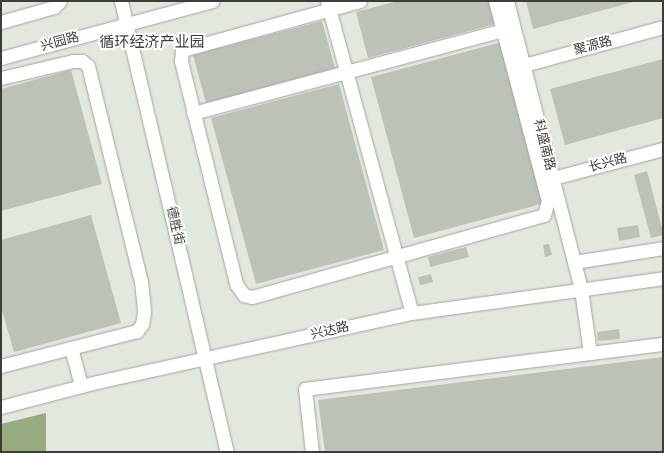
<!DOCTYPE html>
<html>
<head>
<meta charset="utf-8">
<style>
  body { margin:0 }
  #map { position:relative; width:664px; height:453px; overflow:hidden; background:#e3e8de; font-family:Rubik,"Noto Sans SC",sans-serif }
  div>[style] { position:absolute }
  .forest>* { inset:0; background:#99ab81 }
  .building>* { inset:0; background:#bdc2b8 }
  .roads { filter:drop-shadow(0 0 1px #a0a59b) drop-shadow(0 0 1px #a0a59b) }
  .minor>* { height:13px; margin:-6.5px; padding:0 6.5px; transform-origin:6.5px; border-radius:6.5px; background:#fff }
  span { translate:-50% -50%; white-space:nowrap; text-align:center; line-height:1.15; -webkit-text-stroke:4px #fff; paint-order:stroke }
  .street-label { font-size:13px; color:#3b3d39 }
  .quarter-label { font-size:15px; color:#3b3d39 }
  .frame { position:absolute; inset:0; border:2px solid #3b3d39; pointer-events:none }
</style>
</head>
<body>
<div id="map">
  <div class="forest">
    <div style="clip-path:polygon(46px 413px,46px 452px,1px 452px,1px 424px)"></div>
  </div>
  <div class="building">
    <div style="clip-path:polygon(398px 1px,489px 1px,495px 24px,368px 58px,356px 12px)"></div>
    <div style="clip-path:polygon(526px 1px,637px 1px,533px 29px)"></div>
    <div style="clip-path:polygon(322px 21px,335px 68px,206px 103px,193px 55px)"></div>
    <div style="clip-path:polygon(502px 42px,545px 203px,414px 238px,371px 77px)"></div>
    <div style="clip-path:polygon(663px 59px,663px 118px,565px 145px,550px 89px)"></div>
    <div style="clip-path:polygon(71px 70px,102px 184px,1px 211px,1px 89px)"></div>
    <div style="clip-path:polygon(339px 84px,384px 250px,256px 284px,211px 118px)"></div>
    <div style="clip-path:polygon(647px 171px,663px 232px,663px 235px,651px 238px,634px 175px)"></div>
    <div style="clip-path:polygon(91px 215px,121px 323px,14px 352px,1px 307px,1px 240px)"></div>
    <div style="clip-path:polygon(638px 225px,640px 237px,619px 241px,617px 228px)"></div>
    <div style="clip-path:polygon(549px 244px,552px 255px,545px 257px,543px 245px)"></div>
    <div style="clip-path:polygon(466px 247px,469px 257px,430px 267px,428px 257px)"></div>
    <div style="clip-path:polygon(431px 274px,433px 282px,420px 285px,418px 277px)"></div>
    <div style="clip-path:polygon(619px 329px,620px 339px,598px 341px,597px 332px)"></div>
    <div style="clip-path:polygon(663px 357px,663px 452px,325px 452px,318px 400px)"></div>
  </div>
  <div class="roads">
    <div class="minor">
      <div style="left:121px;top:1px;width:463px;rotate:76.8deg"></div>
      <div style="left:327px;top:1px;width:323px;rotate:74.8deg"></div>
      <div style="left:360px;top:1px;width:185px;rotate:164.6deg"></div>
      <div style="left:182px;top:50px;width:11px;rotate:95deg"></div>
      <div style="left:181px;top:61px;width:230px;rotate:76.1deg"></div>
      <div style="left:236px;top:284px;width:14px;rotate:54deg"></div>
      <div style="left:244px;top:295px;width:8px;rotate:14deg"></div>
      <div style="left:252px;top:297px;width:303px;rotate:-15.7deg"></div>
      <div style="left:544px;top:215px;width:15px;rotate:-74deg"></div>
      <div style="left:548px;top:201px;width:11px;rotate:-105deg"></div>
      <div style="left:545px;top:190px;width:196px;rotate:-104.8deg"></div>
      <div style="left:507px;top:1px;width:297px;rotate:75.6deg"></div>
      <div style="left:581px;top:289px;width:65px;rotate:82deg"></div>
      <div style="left:1px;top:22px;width:55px;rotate:-15.8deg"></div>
      <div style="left:54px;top:7px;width:8px;rotate:-45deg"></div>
      <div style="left:1px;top:58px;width:219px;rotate:-15.1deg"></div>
      <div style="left:524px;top:65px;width:144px;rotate:-15.3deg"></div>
      <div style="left:1px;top:78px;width:74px;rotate:-13.3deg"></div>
      <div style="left:73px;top:61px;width:9px"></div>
      <div style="left:82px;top:61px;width:8px;rotate:40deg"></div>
      <div style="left:88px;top:66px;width:221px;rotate:76.2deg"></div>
      <div style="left:141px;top:281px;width:31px;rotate:84deg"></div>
      <div style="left:144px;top:312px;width:12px;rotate:99deg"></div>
      <div style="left:142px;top:324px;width:9px;rotate:126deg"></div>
      <div style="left:137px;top:331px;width:140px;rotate:165.6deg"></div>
      <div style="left:193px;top:113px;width:321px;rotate:-15deg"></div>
      <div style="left:553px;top:178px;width:114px;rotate:-14.8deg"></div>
      <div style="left:574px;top:262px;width:90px;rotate:-8.9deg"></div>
      <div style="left:71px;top:348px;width:39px;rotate:75deg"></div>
      <div style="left:1px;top:407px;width:99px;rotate:-14.6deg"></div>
      <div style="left:97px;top:382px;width:322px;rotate:-12.4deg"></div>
      <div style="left:412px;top:313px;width:253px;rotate:-7.9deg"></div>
      <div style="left:312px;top:452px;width:63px;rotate:-96.3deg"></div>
      <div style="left:305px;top:389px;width:361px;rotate:-7.2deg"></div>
    </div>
  </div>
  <div class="street-label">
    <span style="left:60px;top:42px;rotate:-15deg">兴园路</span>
    <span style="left:593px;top:46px;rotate:-15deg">聚源路</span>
    <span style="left:544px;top:145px;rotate:76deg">科盛南路</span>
    <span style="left:608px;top:163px;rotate:-15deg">长兴路</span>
    <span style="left:175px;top:226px;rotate:77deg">德胜街</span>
    <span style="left:330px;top:331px;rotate:-13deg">兴达路</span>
  </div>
  <div class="quarter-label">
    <span style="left:152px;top:43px">循环经济产业园</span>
  </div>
  <div class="frame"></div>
</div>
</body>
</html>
